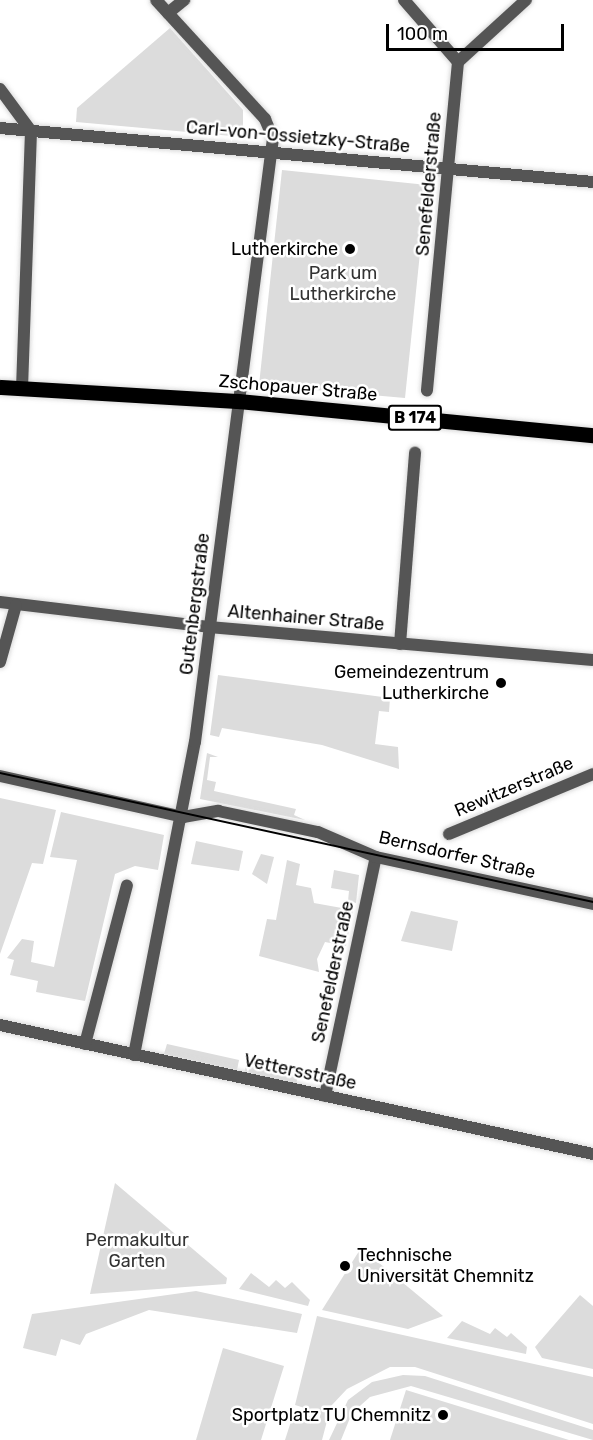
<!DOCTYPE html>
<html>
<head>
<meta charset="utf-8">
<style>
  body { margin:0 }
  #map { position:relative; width:593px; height:1440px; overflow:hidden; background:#fff; font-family:Rubik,sans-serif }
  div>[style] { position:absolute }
  .green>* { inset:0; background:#dcdcdc }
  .roads { filter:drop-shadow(0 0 2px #dbdbdb) drop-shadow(0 0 2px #dbdbdb) }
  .minor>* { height:12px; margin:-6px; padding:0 6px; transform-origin:6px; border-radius:6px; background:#555 }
  .tertiary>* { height:12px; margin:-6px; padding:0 6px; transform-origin:6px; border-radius:6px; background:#555 }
  .primary>* { height:15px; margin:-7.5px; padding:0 7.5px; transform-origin:7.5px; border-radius:7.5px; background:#000 }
  .tram>* { height:1.5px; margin:-0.75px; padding:0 0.75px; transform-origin:0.75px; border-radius:0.75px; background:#000 }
  .dots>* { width:16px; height:16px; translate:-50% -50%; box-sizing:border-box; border:3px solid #fff; border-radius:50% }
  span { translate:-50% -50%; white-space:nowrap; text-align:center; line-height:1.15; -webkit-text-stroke:5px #fff; paint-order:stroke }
  .shield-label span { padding:2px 4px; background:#fff; border:2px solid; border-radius:4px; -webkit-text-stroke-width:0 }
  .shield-label { font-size:16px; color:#000; font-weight:700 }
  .street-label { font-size:18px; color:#000 }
  .poi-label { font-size:18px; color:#000 }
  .right { translate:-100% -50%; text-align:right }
  .left { translate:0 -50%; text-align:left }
  .park-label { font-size:18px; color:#333 }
  .scale { position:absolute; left:386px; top:24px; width:178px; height:27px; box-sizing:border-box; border:3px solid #000; border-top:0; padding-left:8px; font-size:18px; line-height:21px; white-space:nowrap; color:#000; -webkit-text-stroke:4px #fff; paint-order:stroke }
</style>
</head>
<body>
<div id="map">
  <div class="green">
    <div style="clip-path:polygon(170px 28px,243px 110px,243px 137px,76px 122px,77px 108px)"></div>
    <div style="clip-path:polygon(282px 170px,427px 185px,405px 398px,259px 385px)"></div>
    <div style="clip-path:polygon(218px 675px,390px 698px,389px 712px,379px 711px,375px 744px,398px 747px,399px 769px,322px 745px,222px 728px,219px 737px,210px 735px)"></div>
    <div style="clip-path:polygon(207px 753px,218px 757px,210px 757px,207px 780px,216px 782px,214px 791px,296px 809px,294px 815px,305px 820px,200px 799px)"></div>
    <div style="clip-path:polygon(0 798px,56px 810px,43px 864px,32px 863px,0 954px)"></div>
    <div style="clip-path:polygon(61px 812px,164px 835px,158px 870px,135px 866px,115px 874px,85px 1001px,36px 992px,38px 981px,10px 975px,14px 960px,7px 958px,22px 939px,34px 941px,31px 962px,54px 967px,77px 860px,50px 857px)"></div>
    <div style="clip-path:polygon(196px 841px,243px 851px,239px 871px,191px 864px)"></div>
    <div style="clip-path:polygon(261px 854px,274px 857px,267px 884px,252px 874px)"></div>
    <div style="clip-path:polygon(287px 860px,300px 864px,296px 885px,311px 888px,314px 903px,353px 910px,346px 946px,325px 942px,317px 959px,319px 972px,259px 956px,267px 919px,276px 920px)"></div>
    <div style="clip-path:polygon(334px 870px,359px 875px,356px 903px,348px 901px,349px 891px,331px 888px)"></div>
    <div style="clip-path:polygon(411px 911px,458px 921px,452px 951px,401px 941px)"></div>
    <div style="clip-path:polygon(167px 1044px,239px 1060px,237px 1070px,164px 1054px)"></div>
    <div style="clip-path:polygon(246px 1062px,298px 1073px,296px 1087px,245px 1071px)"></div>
    <div style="clip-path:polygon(115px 1183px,227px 1278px,226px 1284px,90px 1294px)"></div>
    <div style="clip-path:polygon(361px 1248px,443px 1316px,408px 1329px,322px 1310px)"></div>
    <div style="clip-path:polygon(251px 1273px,269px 1287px,276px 1280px,285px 1288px,292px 1282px,310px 1300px,308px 1306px,239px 1289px)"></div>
    <div style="clip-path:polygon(196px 1291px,302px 1314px,297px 1333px,149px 1310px,86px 1334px,80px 1345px,61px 1339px,56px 1356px,23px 1348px,32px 1314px)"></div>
    <div style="clip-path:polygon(580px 1295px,593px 1306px,593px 1369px,542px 1358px,535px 1347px)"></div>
    <div style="clip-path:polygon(317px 1316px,593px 1377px,593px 1424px,415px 1367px,390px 1367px,347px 1389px,331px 1406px,322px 1440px,285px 1440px,294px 1412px,319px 1419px,321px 1413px,295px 1405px)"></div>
    <div style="clip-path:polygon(462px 1321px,490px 1334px,495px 1328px,507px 1337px,511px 1333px,527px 1347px,526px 1354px,447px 1338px)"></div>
    <div style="clip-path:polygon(223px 1348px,284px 1366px,261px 1440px,196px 1440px)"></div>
    <div style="clip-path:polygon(403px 1375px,425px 1376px,593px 1430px,593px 1440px,411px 1386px,370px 1397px,352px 1413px,341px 1440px,329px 1440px,348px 1400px,372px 1382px)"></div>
    <div style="clip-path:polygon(406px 1390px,569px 1440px,390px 1440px)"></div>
  </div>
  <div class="roads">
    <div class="minor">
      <div style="left:404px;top:0;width:82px;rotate:48.9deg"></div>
      <div style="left:458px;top:62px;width:330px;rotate:95.4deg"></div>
      <div style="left:168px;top:13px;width:21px;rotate:-39deg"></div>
      <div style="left:458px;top:62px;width:92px;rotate:-42.4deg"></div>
      <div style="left:0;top:89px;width:52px;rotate:53.6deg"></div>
      <div style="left:31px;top:131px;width:256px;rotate:92deg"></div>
      <div style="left:0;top:602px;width:210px;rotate:6.8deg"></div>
      <div style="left:209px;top:627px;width:385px;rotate:4.9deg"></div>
      <div style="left:400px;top:644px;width:192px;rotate:-85.5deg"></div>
      <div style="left:0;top:662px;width:59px;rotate:-74.3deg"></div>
      <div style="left:449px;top:834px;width:156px;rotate:-22.6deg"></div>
      <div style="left:0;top:1025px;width:607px;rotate:12.27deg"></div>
      <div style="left:85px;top:1044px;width:164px;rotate:-75.2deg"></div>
      <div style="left:134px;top:1055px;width:319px;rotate:-79deg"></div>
      <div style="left:195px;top:742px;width:609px;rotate:-82.64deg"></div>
      <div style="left:273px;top:138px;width:21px;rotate:-113deg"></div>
      <div style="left:265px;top:119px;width:161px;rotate:-132.5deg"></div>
      <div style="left:325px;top:1096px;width:244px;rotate:-78deg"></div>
    </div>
    <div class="tertiary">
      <div style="left:0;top:128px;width:595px;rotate:5.2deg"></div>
      <div style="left:0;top:776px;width:188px;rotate:12.6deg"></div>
      <div style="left:183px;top:817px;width:36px;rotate:-10deg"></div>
      <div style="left:218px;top:811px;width:102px;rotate:11.9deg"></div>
      <div style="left:318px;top:832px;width:63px;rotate:23.3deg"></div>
      <div style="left:376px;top:857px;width:222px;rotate:12.2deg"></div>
    </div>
    <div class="primary">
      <div style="left:0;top:387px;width:238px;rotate:3.4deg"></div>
      <div style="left:238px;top:401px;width:357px;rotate:5.5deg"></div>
    </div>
  </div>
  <div class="tram">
    <div style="left:0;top:773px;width:607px;rotate:12.27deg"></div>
  </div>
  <div class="dots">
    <div style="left:350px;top:249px;background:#000"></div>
    <div style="left:501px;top:683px;background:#000"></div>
    <div style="left:345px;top:1266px;background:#000"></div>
    <div style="left:443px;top:1415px;background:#000"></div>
  </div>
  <div class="shield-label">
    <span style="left:415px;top:418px">B 174</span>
  </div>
  <div class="street-label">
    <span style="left:298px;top:137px;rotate:5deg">Carl-von-Ossietzky-Straße</span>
    <span style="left:429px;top:184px;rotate:-85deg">Senefelderstraße</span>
    <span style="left:298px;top:388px;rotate:5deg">Zschopauer Straße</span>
    <span style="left:195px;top:604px;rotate:-83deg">Gutenbergstraße</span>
    <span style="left:306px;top:618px;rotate:5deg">Altenhainer Straße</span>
    <span style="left:514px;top:787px;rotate:-23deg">Rewitzerstraße</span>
    <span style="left:457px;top:855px;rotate:13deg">Bernsdorfer Straße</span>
    <span style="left:333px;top:972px;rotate:-78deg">Senefelderstraße</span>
    <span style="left:300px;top:1072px;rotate:12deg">Vettersstraße</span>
  </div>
  <div class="poi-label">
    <span class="right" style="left:338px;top:249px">Lutherkirche</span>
    <span class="right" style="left:489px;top:683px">Gemeindezentrum<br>Lutherkirche</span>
    <span class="left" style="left:357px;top:1266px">Technische<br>Universität Chemnitz</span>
    <span class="right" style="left:431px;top:1415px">Sportplatz TU Chemnitz</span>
  </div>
  <div class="park-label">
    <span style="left:343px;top:284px">Park um<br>Lutherkirche</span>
    <span style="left:137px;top:1251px">Permakultur<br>Garten</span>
  </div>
  <div class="scale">100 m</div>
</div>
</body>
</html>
